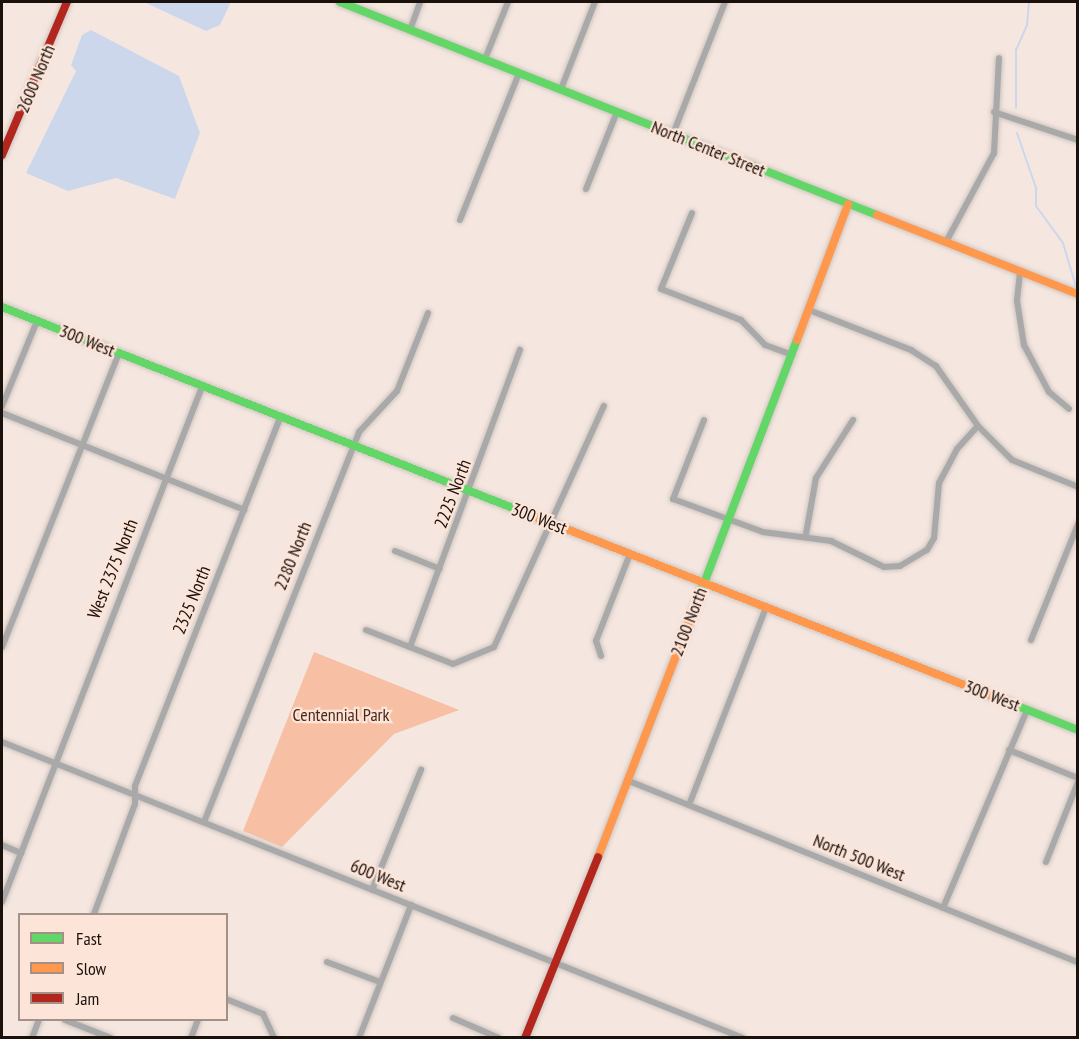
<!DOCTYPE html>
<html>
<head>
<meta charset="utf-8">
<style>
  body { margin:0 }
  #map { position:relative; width:1079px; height:1039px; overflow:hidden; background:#f5e7e0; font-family:"PT Sans Narrow",sans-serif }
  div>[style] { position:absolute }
  .green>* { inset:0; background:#f7c0a4 }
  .water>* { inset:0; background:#cdd7ec }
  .stream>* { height:2px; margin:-1px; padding:0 1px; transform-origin:1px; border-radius:1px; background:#cdd7ec }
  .roads { filter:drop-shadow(0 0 2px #d0c6c0) drop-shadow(0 0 2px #d0c6c0) }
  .street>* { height:6px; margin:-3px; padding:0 3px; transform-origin:3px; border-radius:3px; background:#a9a9aa }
  .fast>* { height:8px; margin:-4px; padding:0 4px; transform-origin:4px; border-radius:4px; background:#63d668 }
  .slow>* { height:8px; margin:-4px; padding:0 4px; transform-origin:4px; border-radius:4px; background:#ff974d }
  .jam>* { height:8px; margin:-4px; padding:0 4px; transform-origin:4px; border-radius:4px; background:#b3261e }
  span { translate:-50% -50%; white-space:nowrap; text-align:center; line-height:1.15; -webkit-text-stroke:4.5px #fde4d8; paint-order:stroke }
  .street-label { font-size:18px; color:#1b110c }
  .park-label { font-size:18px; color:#4d2815 }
  .frame { position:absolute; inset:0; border:3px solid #1b110c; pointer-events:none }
  .legend { position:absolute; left:18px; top:913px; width:210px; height:108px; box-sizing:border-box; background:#fde4d8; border:2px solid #a39086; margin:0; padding:8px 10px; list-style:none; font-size:18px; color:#1b110c }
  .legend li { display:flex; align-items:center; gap:12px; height:30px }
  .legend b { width:30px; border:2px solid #a39086 }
</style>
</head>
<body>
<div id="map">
  <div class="green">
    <div style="clip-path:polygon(314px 652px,459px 710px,394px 734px,282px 847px,243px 831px)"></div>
  </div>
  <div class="water">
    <div style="clip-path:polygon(144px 2px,231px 2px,220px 25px,206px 31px)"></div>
    <div style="clip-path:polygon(91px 30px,179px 76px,200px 133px,175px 199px,116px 178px,68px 191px,26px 173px,76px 71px,71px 65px,82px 35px)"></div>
  </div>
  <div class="stream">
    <div style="left:1016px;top:108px;width:58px;rotate:-90deg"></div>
    <div style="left:1016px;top:50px;width:27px;rotate:-66deg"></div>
    <div style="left:1027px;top:25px;width:23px;rotate:-85deg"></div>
    <div style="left:1017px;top:133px;width:58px;rotate:70.9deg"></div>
    <div style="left:1036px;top:188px;width:18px;rotate:90deg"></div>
    <div style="left:1036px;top:206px;width:46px;rotate:53.9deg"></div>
    <div style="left:1063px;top:243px;width:46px;rotate:73.5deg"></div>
  </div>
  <div class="roads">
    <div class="street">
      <div style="left:410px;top:30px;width:30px;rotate:-70deg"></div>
      <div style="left:485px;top:59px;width:61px;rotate:-68deg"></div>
      <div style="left:561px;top:89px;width:93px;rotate:-68.7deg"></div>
      <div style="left:994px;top:112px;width:89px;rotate:18.4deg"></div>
      <div style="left:673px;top:134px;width:142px;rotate:-68.5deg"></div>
      <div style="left:586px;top:189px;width:83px;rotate:-68.1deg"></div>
      <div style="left:692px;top:213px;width:82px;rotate:112.2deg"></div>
      <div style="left:661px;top:289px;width:86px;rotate:21.2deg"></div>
      <div style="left:741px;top:320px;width:35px;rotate:46deg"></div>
      <div style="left:765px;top:345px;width:29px;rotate:20deg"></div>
      <div style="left:460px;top:220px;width:158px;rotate:-68.1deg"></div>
      <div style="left:946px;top:242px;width:101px;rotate:-61.7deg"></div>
      <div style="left:994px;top:153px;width:95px;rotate:-87deg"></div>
      <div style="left:1020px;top:272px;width:29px;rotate:96deg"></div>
      <div style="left:1017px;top:301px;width:45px;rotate:81deg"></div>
      <div style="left:1024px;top:345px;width:53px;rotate:62deg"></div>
      <div style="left:1049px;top:392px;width:26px;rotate:40deg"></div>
      <div style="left:809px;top:310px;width:110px;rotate:21.4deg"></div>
      <div style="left:911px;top:350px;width:30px;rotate:33deg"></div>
      <div style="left:936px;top:366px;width:73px;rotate:55deg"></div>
      <div style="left:978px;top:426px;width:48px;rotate:45deg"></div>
      <div style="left:1012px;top:460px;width:71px;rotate:22.2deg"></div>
      <div style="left:2px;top:406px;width:92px;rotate:-67.6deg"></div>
      <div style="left:2px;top:413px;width:261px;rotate:21.8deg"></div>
      <div style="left:704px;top:420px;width:85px;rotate:111.4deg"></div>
      <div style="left:673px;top:499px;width:96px;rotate:20.1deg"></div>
      <div style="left:763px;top:532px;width:69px;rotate:7.5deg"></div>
      <div style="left:831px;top:541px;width:59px;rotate:26.1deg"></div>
      <div style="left:884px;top:567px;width:16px;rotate:-4deg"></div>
      <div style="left:900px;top:566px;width:31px;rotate:-31deg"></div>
      <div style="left:927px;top:550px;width:14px;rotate:-60deg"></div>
      <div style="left:934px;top:538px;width:55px;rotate:-84.8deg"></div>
      <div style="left:939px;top:483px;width:38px;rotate:-62deg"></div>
      <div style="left:957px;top:449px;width:31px;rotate:-48deg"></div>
      <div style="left:806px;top:534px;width:57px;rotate:-79.9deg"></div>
      <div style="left:816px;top:478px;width:69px;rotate:-57.5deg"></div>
      <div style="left:395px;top:551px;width:48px;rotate:21.8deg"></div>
      <div style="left:366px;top:630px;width:93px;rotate:21.3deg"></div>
      <div style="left:453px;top:664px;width:44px;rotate:-22.5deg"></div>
      <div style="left:494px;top:647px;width:265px;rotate:-65.5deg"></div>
      <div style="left:1031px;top:640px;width:125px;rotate:-67.9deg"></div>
      <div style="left:2px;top:647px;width:316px;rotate:-68.3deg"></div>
      <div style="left:410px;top:647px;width:317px;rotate:-69.7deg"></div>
      <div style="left:601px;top:656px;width:16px;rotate:-108deg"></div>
      <div style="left:596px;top:641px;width:93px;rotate:-68.7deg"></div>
      <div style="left:2px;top:742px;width:798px;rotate:21.77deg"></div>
      <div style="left:1009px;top:750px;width:74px;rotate:22.1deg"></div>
      <div style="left:629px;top:781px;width:484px;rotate:22deg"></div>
      <div style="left:689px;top:805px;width:212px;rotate:-68.7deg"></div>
      <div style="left:204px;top:822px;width:420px;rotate:-68.3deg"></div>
      <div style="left:359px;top:432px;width:56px;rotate:-47.2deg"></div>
      <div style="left:397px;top:391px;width:84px;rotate:-68.3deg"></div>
      <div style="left:2px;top:845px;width:21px;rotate:23deg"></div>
      <div style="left:1046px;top:862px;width:86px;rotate:-68.2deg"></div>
      <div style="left:372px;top:890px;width:130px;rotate:-67.8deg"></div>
      <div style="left:2px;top:902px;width:552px;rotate:-68.78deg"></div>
      <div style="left:943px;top:908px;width:215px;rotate:-67deg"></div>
      <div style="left:94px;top:914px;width:117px;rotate:-69.6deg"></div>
      <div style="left:135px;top:804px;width:18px;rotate:-90deg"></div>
      <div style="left:135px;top:786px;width:396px;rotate:-68.5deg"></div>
      <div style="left:327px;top:962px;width:57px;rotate:20.7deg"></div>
      <div style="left:226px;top:999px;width:40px;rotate:22deg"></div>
      <div style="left:263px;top:1014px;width:26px;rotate:65deg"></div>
      <div style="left:453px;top:1018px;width:50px;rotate:23.5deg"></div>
      <div style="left:65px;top:1020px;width:49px;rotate:21.4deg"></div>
      <div style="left:32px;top:1038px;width:19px;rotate:-69deg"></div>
      <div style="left:191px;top:1038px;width:19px;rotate:-69deg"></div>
      <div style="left:359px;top:1038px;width:143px;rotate:-68.6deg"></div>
    </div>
    <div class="fast">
      <div style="left:340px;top:2px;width:578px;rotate:21.64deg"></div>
      <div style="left:2px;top:307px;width:554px;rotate:21.48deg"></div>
      <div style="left:690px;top:620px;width:300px;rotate:-69.1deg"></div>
      <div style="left:990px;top:695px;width:95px;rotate:21.7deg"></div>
    </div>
    <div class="slow">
      <div style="left:877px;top:215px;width:216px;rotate:21.5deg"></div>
      <div style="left:797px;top:340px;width:145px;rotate:-69.4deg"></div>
      <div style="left:518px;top:510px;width:507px;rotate:21.4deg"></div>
      <div style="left:598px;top:857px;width:254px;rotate:-68.8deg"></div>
    </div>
    <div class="jam">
      <div style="left:2px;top:155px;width:166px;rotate:-67deg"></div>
      <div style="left:525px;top:1038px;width:195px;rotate:-68deg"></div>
    </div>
  </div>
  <div class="street-label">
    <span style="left:36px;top:79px;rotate:-67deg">2600 North</span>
    <span style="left:708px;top:149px;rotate:22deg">North Center Street</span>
    <span style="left:87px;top:341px;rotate:22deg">300 West</span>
    <span style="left:453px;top:494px;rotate:-69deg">2225 North</span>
    <span style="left:539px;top:519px;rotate:21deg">300 West</span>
    <span style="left:293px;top:556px;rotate:-68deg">2280 North</span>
    <span style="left:113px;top:569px;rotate:-68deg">West 2375 North</span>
    <span style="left:192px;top:600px;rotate:-68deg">2325 North</span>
    <span style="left:689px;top:622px;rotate:-69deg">2100 North</span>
    <span style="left:992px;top:696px;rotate:21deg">300 West</span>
    <span style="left:859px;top:858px;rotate:22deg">North 500 West</span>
    <span style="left:378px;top:876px;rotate:22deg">600 West</span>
  </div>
  <div class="park-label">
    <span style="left:341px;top:715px">Centennial Park</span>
  </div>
  <div class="frame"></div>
  <ul class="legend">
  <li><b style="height:8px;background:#63d668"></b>Fast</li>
  <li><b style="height:8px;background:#ff974d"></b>Slow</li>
  <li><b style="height:8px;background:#b3261e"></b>Jam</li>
  </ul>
</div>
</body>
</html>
